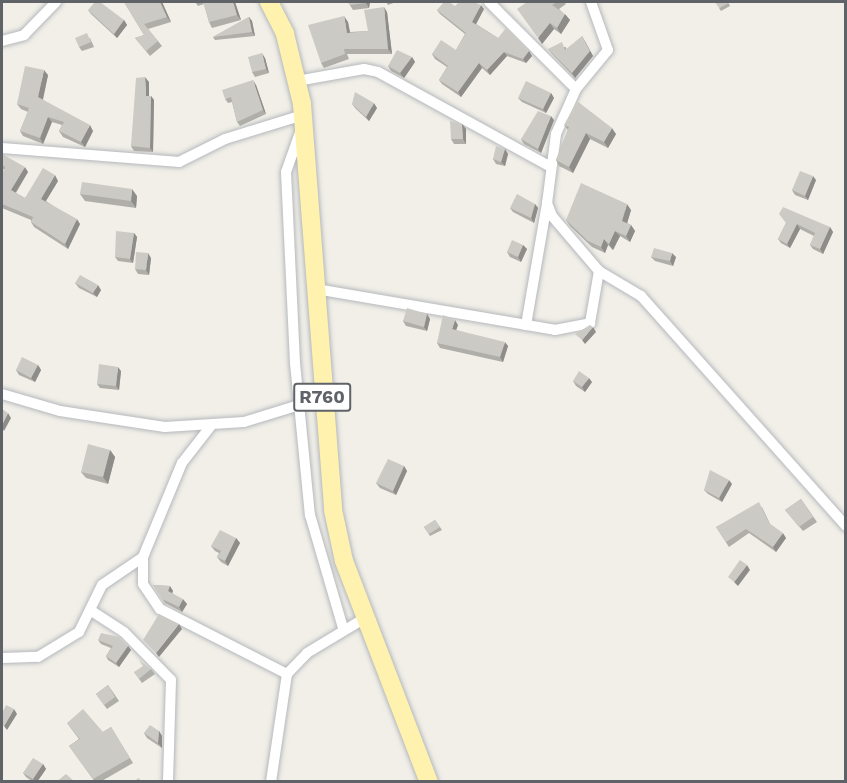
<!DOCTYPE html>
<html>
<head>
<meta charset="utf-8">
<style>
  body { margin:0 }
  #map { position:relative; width:847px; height:783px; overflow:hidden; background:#f1efe8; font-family:"Work Sans",sans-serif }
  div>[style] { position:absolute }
  .roads { filter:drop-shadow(0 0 2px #b5b8bc) drop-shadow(0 0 2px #b5b8bc) }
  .minor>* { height:10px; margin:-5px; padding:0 5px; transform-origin:5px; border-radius:5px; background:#fff }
  .primary>* { height:18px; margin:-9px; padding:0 9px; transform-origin:9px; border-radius:9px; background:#fff2af }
  .wall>* { inset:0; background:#afaea9 }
  .shaded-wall>* { inset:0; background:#8f8d8a }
  .building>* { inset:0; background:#cccac5 }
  span { translate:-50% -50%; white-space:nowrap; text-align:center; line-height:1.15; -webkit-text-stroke:4.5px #fff; paint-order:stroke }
  .shield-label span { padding:2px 4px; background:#fff; border:2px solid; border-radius:4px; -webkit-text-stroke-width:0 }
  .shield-label { font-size:18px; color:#5f6368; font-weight:700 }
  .frame { position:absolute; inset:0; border:3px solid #5f6368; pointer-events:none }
</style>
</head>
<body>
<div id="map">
  <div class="roads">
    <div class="minor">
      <div style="left:489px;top:2px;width:123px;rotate:45deg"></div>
      <div style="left:591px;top:2px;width:51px;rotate:70.5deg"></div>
      <div style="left:608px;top:50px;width:50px;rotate:129.4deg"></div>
      <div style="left:576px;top:89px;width:49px;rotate:114deg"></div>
      <div style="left:556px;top:134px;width:70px;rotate:97.4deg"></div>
      <div style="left:547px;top:203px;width:14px;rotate:69deg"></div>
      <div style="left:552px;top:216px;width:72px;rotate:49.5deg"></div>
      <div style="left:599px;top:271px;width:49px;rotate:30.8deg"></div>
      <div style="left:641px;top:296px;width:308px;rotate:48.3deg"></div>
      <div style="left:2px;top:41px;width:23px;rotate:-15deg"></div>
      <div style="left:24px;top:35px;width:46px;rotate:-45.9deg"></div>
      <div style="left:297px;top:81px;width:68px;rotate:-10.2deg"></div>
      <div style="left:364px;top:69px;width:14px;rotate:12deg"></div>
      <div style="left:378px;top:72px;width:195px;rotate:28.8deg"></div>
      <div style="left:302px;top:127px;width:48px;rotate:109.6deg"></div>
      <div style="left:286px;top:172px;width:191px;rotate:87.3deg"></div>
      <div style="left:295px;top:363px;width:153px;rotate:84.4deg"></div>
      <div style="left:310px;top:515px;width:118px;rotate:73.7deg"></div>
      <div style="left:2px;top:148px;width:178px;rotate:4.5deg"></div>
      <div style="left:179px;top:162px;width:51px;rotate:-26.6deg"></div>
      <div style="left:225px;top:139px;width:82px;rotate:-17.1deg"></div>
      <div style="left:316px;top:289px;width:242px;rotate:9.7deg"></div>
      <div style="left:555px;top:330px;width:36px;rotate:-11deg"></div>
      <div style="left:590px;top:323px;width:53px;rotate:-80.2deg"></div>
      <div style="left:526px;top:325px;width:124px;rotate:-80.2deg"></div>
      <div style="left:2px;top:394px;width:60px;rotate:16.3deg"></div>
      <div style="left:60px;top:411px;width:106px;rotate:8.7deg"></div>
      <div style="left:165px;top:427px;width:79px;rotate:-3.6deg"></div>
      <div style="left:244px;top:422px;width:82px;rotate:-17.1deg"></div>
      <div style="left:143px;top:557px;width:27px;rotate:90deg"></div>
      <div style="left:143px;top:584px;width:30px;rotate:56deg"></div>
      <div style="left:160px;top:609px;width:143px;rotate:27.1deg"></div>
      <div style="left:90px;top:610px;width:40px;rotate:32.9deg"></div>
      <div style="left:124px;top:632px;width:67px;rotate:45.6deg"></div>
      <div style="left:171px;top:680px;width:102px;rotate:91.7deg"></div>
      <div style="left:2px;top:658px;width:36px;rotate:-2deg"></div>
      <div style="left:38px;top:657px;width:48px;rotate:-31.4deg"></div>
      <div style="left:79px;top:632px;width:52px;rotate:-63.9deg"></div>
      <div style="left:102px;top:585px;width:50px;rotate:-34.3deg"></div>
      <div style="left:143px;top:557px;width:102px;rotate:-67.5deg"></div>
      <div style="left:182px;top:463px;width:46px;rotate:-52.1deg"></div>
      <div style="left:271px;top:782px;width:109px;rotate:-81.6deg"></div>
      <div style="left:287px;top:674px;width:29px;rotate:-46deg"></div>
      <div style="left:307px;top:653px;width:68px;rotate:-31.1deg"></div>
    </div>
    <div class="primary">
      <div style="left:269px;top:2px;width:36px;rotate:63deg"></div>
      <div style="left:285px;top:34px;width:72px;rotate:76.3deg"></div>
      <div style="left:302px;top:104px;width:407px;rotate:85.6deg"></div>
      <div style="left:333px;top:510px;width:52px;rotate:77.8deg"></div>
      <div style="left:344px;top:561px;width:237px;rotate:69deg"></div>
    </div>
  </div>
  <div class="wall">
    <div style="clip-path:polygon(124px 2px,162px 2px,171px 22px,148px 29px,162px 46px,150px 56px,135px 38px,144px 35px)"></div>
    <div style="clip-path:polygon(195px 2px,235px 2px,241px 20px,212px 28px,209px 22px,204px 4px,198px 6px)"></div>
    <div style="clip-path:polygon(348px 2px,370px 2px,369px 8px,353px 10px)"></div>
    <div style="clip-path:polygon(386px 2px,396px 2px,388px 5px)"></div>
    <div style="clip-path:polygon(527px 2px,564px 2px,566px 4px,559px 9px,570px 20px,561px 34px,554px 29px,542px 44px)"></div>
    <div style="clip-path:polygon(728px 2px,730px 6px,721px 11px,719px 8px)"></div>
    <div style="clip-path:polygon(455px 6px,484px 9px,476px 24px,498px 38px,529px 51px,532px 56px,526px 63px,507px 56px,490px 75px,482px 68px,461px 97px,442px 84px,439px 80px,447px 67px,435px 59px,432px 54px,456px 50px,465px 34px,440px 14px,437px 10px)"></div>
    <div style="clip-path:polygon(88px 10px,124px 20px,127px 25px,117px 38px,91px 14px)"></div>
    <div style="clip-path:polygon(387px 12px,392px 54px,347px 54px,349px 59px,324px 68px,321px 63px,348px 22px,350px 32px,368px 31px)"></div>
    <div style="clip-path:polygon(249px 17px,252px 21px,255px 36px,215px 40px,213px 37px)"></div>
    <div style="clip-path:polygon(90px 38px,94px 47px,82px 51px,79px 47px)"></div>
    <div style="clip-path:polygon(585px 41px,593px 56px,575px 78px,552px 54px,548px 49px,566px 47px,566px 49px)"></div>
    <div style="clip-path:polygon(412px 57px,415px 62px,404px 78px,391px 71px,388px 66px)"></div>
    <div style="clip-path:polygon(265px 58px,269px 73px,255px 77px,252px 72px)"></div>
    <div style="clip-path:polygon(48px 75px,43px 100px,93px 131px,85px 147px,63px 137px,59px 131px,62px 125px,52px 122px,43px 144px,23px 136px,20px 131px,28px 112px,21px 109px,17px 104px)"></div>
    <div style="clip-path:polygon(149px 82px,149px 96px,151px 96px,154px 100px,153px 152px,134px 151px,131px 146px)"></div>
    <div style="clip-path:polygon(256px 85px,266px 114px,240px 126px,237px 122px,232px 102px,228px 103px,225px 99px)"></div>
    <div style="clip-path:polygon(551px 93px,554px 98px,546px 113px,522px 102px,518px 98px)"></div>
    <div style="clip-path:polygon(352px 104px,377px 108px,369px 121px,356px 109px)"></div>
    <div style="clip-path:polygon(554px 120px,541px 153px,524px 144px,521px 139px)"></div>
    <div style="clip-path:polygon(462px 124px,466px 129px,466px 144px,454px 144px,451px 139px)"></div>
    <div style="clip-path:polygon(564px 125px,616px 134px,608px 148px,590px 139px,573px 173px,559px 166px,556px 160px,568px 130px)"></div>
    <div style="clip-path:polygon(505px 149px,508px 154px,505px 166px,496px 164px,493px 159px)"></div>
    <div style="clip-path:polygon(2px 154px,28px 172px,16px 193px,25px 198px,58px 181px,46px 201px,80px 224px,68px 249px,34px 227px,31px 222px,31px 220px,2px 208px,2px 175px,4px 170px,2px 168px)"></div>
    <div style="clip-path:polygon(816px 180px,808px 200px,795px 195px,792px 190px)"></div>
    <div style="clip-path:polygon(80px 194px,137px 196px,136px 208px,85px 201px)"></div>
    <div style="clip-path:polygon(535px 204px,538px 208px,534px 223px,513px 212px,510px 208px)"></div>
    <div style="clip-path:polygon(631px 210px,627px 223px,631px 225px,635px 231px,630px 242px,620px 236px,613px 250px,608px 245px,605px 253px,592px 247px,570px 226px,566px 220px)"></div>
    <div style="clip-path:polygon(786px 223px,830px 227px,833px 232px,823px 254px,813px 249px,810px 245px,814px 236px,800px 229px,790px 248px,781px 243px,778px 239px)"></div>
    <div style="clip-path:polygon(134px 233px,137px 237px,133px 263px,118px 261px,115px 257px)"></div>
    <div style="clip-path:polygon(523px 245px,527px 249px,521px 262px,510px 257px,507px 252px)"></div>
    <div style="clip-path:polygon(651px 257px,676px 257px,673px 266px,655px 261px)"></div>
    <div style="clip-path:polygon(151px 258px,149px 275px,138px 274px,135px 269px)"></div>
    <div style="clip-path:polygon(75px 283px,101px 290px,97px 297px,79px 288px)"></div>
    <div style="clip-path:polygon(427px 314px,430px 319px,427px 331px,406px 326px,403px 321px)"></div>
    <div style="clip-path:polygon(458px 325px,456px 330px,508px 346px,503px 362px,440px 348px,437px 343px)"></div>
    <div style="clip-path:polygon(38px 365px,41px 370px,35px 382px,19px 375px,16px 370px)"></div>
    <div style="clip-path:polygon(121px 371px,119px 390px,100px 388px,97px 384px)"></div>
    <div style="clip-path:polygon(573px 381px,592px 382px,585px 392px,576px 386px)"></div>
    <div style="clip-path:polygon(110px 450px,115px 457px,108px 484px,86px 478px,81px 472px)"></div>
    <div style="clip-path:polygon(404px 466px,407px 471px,396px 495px,380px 488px,376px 483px)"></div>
    <div style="clip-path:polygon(732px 484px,722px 502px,708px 494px,704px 490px)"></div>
    <div style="clip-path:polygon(801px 499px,817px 522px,803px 531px,785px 510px)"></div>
    <div style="clip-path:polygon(762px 507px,770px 524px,786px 538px,776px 552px,749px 533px,729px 547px,716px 527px)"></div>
    <div style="clip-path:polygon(435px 520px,442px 530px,430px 536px,424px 527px)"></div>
    <div style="clip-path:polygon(236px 538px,240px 543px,228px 566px,221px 562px,217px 557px,219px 553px,215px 551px,211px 546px)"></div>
    <div style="clip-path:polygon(153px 585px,170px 586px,173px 591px,172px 593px,187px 604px,182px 612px,165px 603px)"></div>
    <div style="clip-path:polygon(98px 640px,128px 646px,131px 650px,119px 667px,108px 660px,106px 656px,111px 648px,101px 644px)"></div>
    <div style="clip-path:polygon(151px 669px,155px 674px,142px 683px,134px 672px)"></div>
    <div style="clip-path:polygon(108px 685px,119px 701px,107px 709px,96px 694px)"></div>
    <div style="clip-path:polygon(67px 723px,103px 732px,111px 727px,133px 763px,100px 782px,95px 782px,69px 746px,79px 739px)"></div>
    <div style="clip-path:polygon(159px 731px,162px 736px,162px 748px,147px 738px,144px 733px)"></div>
    <div style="clip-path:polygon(43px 764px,46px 769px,37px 782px,33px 782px,26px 777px,23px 773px)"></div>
  </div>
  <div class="shaded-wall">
    <div style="clip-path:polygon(160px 2px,162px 2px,171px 22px,167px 17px)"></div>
    <div style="clip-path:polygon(233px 2px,235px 2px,241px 20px,237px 15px)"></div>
    <div style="clip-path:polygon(366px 2px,370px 2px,369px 8px,366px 3px)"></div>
    <div style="clip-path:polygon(481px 5px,484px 9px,475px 26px,472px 22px)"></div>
    <div style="clip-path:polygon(384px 7px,387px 12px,392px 54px,388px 49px)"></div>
    <div style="clip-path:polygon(565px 14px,570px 20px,561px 34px,557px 28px)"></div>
    <div style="clip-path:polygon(344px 16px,348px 22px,351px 38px,347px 33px)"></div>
    <div style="clip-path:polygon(249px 17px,252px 21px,255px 36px,252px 32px)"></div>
    <div style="clip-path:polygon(124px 20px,127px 25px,117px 38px,114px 34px)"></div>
    <div style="clip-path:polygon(550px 23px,554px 29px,542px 44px,538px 38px)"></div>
    <div style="clip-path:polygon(582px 36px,593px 56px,575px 78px,572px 73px)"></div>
    <div style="clip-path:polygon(529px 51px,532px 56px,526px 63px,523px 59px)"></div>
    <div style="clip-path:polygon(504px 52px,507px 56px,490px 75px,487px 70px)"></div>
    <div style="clip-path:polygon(262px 53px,265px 58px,269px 73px,266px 69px)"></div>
    <div style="clip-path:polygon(412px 57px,415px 62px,404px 78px,400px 73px)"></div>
    <div style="clip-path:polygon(479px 63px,482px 68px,461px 97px,458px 92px)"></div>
    <div style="clip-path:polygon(44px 70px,48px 75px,42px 103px,38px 97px)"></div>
    <div style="clip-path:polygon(145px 77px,149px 82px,149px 100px,146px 96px)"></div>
    <div style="clip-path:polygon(253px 80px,256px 85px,266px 114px,263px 110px)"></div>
    <div style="clip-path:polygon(551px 93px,554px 98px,546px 113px,543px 109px)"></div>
    <div style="clip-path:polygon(151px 96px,154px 100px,153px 152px,150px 148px)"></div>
    <div style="clip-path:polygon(374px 103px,377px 108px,369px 121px,366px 117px)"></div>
    <div style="clip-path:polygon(551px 116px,554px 120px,541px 153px,538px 149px)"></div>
    <div style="clip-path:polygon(48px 117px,52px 122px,43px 144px,40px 138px)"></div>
    <div style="clip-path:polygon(462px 124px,466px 129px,466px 144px,463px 139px)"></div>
    <div style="clip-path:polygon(90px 125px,93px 131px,85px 147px,81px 142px)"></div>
    <div style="clip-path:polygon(612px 128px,616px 134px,608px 148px,604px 142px)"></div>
    <div style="clip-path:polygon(586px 133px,590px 139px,573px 173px,569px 167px)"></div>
    <div style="clip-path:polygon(505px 149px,508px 154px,505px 166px,501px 162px)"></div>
    <div style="clip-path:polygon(25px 167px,28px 172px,14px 195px,11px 190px)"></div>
    <div style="clip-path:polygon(55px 175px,58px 181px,44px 204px,41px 199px)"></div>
    <div style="clip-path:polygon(813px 176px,816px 180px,808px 200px,805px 196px)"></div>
    <div style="clip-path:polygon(132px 189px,137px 196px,136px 208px,131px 201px)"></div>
    <div style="clip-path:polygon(535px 204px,538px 208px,534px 223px,531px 218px)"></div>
    <div style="clip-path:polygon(627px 204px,631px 210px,626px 227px,622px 221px)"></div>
    <div style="clip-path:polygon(77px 219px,80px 224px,68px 249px,65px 244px)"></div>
    <div style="clip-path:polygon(797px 224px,800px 229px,790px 248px,787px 244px)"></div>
    <div style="clip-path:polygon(631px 225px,635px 231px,630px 242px,626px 236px)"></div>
    <div style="clip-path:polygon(830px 227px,833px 232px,823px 254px,820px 249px)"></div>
    <div style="clip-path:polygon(615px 231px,620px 236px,613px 250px,609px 244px)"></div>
    <div style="clip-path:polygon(134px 233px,137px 237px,133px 263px,130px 259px)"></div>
    <div style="clip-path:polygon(604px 239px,608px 245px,605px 253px,601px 247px)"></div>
    <div style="clip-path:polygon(523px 245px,527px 249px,521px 262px,518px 257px)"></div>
    <div style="clip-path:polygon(148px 253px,151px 258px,149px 275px,146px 270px)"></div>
    <div style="clip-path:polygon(672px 253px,676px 257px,673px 266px,670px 261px)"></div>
    <div style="clip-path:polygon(98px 285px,101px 290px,97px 297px,93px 293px)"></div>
    <div style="clip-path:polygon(427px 314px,430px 319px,427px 331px,424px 327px)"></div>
    <div style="clip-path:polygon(455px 320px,458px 325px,455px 333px,452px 329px)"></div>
    <div style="clip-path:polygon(593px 327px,596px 332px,585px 344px,582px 340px)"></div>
    <div style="clip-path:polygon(505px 342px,508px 346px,503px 362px,500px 357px)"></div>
    <div style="clip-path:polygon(38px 365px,41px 370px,35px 382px,31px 378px)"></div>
    <div style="clip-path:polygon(118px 367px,121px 371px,119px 390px,116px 386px)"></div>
    <div style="clip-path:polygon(589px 378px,592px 382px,585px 392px,582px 387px)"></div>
    <div style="clip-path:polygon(8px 413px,11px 418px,4px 431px,2px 428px,2px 425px)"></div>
    <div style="clip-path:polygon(110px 450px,115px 457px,108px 484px,103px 477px)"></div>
    <div style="clip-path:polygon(404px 466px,407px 471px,396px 495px,393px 491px)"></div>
    <div style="clip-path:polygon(729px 480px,732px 484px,722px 502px,719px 498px)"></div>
    <div style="clip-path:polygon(783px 533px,786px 538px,776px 552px,773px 547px)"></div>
    <div style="clip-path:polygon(236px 538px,240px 543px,228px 566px,225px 561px)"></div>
    <div style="clip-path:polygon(747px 565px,750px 570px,738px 586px,734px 582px)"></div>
    <div style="clip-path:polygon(170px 586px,173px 591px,171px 596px,168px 591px)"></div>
    <div style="clip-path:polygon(183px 599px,187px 604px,182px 612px,179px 607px)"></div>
    <div style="clip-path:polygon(179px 624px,182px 629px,159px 657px,156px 653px)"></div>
    <div style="clip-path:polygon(128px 646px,131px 650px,119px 667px,116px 663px)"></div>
    <div style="clip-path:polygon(14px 709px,17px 714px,7px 730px,4px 726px)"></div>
    <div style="clip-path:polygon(159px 731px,162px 736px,162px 748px,158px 743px)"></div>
    <div style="clip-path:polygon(43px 764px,46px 769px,37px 782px,35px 782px,33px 779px)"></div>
  </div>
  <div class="building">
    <div style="clip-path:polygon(95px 2px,100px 2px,124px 20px,114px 34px,88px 10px)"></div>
    <div style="clip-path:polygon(124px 2px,160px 2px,167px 17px,144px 24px,158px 41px,146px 51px,135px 38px,144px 35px)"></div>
    <div style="clip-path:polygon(203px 2px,233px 2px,237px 15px,209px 22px)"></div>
    <div style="clip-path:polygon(348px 2px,366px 2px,366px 3px,350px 5px)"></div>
    <div style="clip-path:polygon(444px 2px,449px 2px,455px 6px,459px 2px,474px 2px,481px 5px,472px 22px,498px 38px,506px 28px,529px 51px,523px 59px,504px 52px,487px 70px,479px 63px,458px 92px,439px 80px,448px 66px,432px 54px,441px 40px,456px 50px,466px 33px,437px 10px)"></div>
    <div style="clip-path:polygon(527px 2px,557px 2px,552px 5px,565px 14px,557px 28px,550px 23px,538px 38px,517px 9px)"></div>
    <div style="clip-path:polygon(715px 2px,728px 2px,729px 3px,719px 8px)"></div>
    <div style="clip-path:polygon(384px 7px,388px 49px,344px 49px,345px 54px,321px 63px,308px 25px,344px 16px,347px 33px,368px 31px,364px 10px)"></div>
    <div style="clip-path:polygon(249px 17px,252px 32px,213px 37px)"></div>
    <div style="clip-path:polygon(87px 33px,91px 42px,79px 47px,75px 38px)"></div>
    <div style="clip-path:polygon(582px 36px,590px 51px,572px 73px,548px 49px,562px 42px,565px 50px)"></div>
    <div style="clip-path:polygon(397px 50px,412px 57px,400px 73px,388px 66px)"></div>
    <div style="clip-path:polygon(262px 53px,266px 69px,252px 72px,248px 57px)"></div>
    <div style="clip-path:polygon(25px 66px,44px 70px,38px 97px,90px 125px,81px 142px,59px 131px,64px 122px,48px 117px,40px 138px,20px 131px,29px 108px,17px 104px)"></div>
    <div style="clip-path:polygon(145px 77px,146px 96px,151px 96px,150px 148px,131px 146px,136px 78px)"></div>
    <div style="clip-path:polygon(253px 80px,263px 110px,237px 122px,231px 97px,225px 99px,222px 90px)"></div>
    <div style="clip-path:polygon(526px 81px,551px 93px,543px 109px,518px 98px)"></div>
    <div style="clip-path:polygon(355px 92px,374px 103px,366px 117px,352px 104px)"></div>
    <div style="clip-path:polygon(577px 101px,612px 128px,604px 142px,586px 133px,569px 167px,556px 160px,569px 127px,564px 125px)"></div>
    <div style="clip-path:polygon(538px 111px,551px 116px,538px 149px,521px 139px)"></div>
    <div style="clip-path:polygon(450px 121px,462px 124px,463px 139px,451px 139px)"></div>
    <div style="clip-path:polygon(496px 146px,505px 149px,501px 162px,493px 159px)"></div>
    <div style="clip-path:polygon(2px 154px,25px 167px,11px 190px,25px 198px,43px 168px,55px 175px,41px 199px,77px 219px,65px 244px,31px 222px,33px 217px,2px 204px,2px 175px,5px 167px,2px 165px)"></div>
    <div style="clip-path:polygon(800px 171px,813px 176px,805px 196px,792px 190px)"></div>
    <div style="clip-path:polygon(82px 182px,132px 189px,131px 201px,80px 194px)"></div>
    <div style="clip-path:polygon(581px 183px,627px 204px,622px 221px,631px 225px,626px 236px,615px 231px,609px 244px,604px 239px,601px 247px,588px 241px,566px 220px)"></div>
    <div style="clip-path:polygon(517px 194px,535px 204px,531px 218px,510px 208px)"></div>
    <div style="clip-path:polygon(783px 207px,830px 227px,820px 249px,810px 245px,815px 233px,797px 224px,787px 244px,778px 239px,786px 223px,779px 214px)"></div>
    <div style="clip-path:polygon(116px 231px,134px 233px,130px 259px,115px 257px)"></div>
    <div style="clip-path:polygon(512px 240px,523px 245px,518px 257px,507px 252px)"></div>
    <div style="clip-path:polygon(654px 248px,672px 253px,670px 261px,651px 257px)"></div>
    <div style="clip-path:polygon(136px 252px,148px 253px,146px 270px,135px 269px)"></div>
    <div style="clip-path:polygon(80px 275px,98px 285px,93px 293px,75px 283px)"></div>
    <div style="clip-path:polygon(407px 308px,427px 314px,424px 327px,403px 321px)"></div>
    <div style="clip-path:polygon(443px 315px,455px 320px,452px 329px,505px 342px,500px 357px,437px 343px)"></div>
    <div style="clip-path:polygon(590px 325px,593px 327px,582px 340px,575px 334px)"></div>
    <div style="clip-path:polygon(22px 357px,38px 365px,31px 378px,16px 370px)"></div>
    <div style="clip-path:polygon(99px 364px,118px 367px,116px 386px,97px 384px)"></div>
    <div style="clip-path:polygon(579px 371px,589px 378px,582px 387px,573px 381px)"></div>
    <div style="clip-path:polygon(2px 409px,8px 413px,2px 425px)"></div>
    <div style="clip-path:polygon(88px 444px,110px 450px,103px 477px,81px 472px)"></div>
    <div style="clip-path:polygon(388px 459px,404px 466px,393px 491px,376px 483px)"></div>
    <div style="clip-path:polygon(710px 470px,729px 480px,719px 498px,704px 490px)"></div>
    <div style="clip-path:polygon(801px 499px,813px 517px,799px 527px,785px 510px)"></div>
    <div style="clip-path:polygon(759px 502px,769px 523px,783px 533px,773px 547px,746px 529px,726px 542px,716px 527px)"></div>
    <div style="clip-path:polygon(435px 520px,440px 527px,429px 534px,424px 527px)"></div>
    <div style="clip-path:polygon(220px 530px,236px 538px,225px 561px,217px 557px,221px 551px,211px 546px)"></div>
    <div style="clip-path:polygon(740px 560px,747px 565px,734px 582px,728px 577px)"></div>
    <div style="clip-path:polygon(153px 585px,170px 586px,168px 591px,183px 599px,179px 607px,162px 599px)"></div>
    <div style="clip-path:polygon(159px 614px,179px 624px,156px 653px,143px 640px)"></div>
    <div style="clip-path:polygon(101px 633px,119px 637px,128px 646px,116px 663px,106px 656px,113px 646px,98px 640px)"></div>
    <div style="clip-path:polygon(139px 660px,151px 669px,139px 679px,134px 672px,143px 666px)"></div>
    <div style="clip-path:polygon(108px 685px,115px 697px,104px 705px,96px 694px)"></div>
    <div style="clip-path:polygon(6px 705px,14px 709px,4px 726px,2px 725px,2px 713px)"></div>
    <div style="clip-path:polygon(83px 709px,103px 732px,111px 727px,130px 758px,93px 779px,69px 746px,80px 739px,67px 723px)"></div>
    <div style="clip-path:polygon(150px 725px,159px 731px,158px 743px,144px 733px)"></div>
    <div style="clip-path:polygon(33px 758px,43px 764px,33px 779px,23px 773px)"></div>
    <div style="clip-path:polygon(66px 774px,75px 782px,56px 782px)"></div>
    <div style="clip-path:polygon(139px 778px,141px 782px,132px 782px)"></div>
  </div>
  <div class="shield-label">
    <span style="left:322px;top:397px">R760</span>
  </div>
  <div class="frame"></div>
</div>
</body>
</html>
